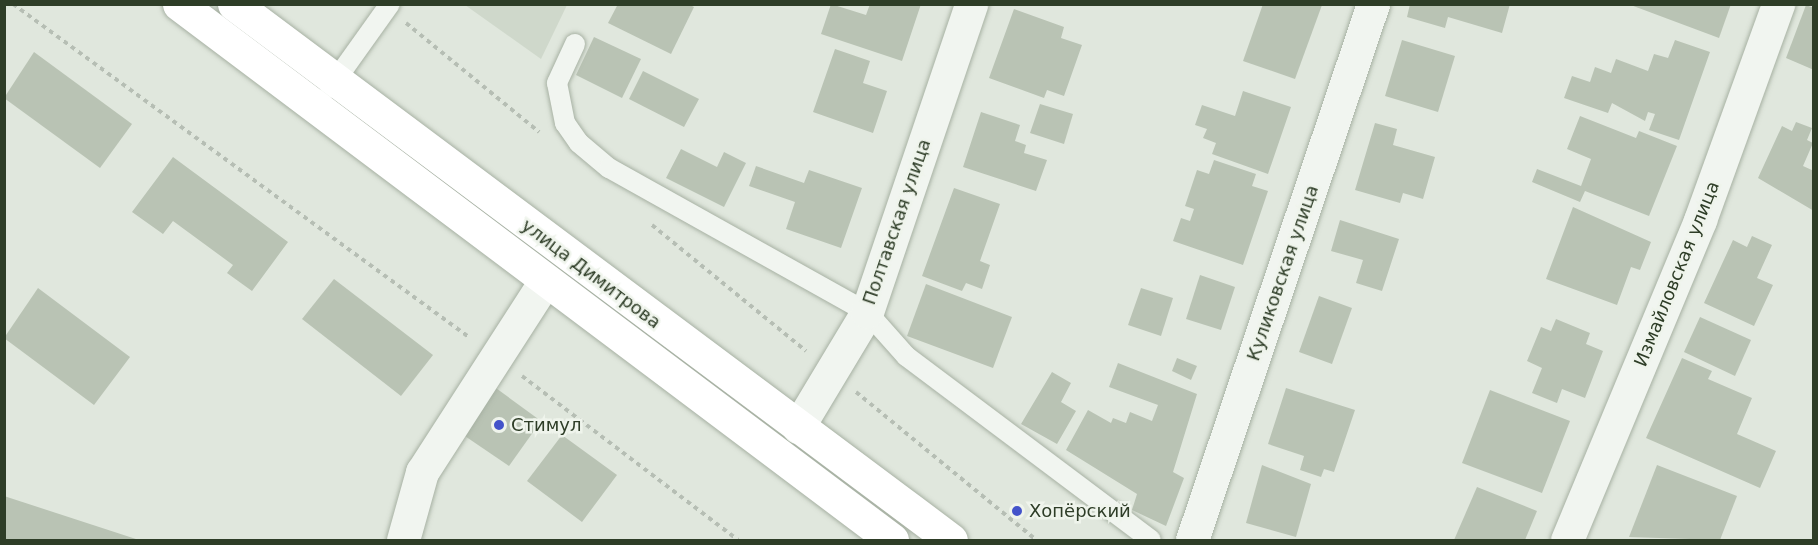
<!DOCTYPE html>
<html>
<head>
<meta charset="utf-8">
<style>
  body { margin:0 }
  #map { position:relative; width:1818px; height:545px; overflow:hidden; background:#e0e7dd; font-family:"DejaVu Sans",sans-serif }
  div>[style] { position:absolute }
  .built>* { inset:0; background:#cfd8cb }
  .building>* { inset:0; background:#b9c3b4 }
  .path>* { height:4px; margin-top:-2px; transform-origin:0; background:repeating-linear-gradient(90deg,#b6beb4 0 4.5px,transparent 0 9px) }
  .roads { filter:drop-shadow(0 0 2px #a7b1a3) drop-shadow(0 0 2px #a7b1a3) }
  .service>* { height:20px; margin:-10px; padding:0 10px; transform-origin:10px; border-radius:10px; background:#f1f5f0 }
  .minor>* { height:33px; margin:-16.5px; padding:0 16.5px; transform-origin:16.5px; border-radius:16.5px; background:#f1f5f0 }
  .secondary>* { height:33px; margin:-16.5px; padding:0 16.5px; transform-origin:16.5px; border-radius:16.5px; background:#fff }
  .dots>* { width:16px; height:16px; translate:-50% -50%; box-sizing:border-box; border:3px solid #eff4ec; border-radius:50% }
  span { translate:-50% -50%; white-space:nowrap; text-align:center; line-height:1.15; -webkit-text-stroke:5px #eff4ec; paint-order:stroke }
  .street-label { font-size:18px; color:#2e3d27 }
  .poi-label { font-size:18px; color:#2e3d27 }
  .left { translate:0 -50%; text-align:left }
  .frame { position:absolute; inset:0; border:6px solid #2e3d27; pointer-events:none }
</style>
</head>
<body>
<div id="map">
  <div class="built">
    <div style="clip-path:polygon(465px 5px,567px 5px,541px 59px)"></div>
  </div>
  <div class="building">
    <div style="clip-path:polygon(618px 4px,688px 4px,694px 7px,671px 54px,608px 23px)"></div>
    <div style="clip-path:polygon(831px 4px,866px 15px,870px 4px,921px 4px,902px 61px,821px 34px)"></div>
    <div style="clip-path:polygon(1263px 4px,1322px 5px,1295px 79px,1243px 61px)"></div>
    <div style="clip-path:polygon(1410px 4px,1510px 4px,1502px 33px,1448px 17px,1445px 28px,1407px 17px)"></div>
    <div style="clip-path:polygon(1628px 4px,1731px 4px,1719px 38px)"></div>
    <div style="clip-path:polygon(1806px 5px,1814px 8px,1814px 70px,1786px 58px)"></div>
    <div style="clip-path:polygon(1014px 9px,1064px 27px,1061px 38px,1082px 45px,1064px 96px,1047px 90px,1044px 98px,989px 78px)"></div>
    <div style="clip-path:polygon(594px 37px,641px 59px,622px 98px,576px 75px)"></div>
    <div style="clip-path:polygon(1402px 40px,1455px 56px,1438px 112px,1385px 96px)"></div>
    <div style="clip-path:polygon(1675px 40px,1710px 52px,1679px 140px,1649px 130px,1655px 114px,1648px 112px,1645px 121px,1612px 103px,1608px 113px,1564px 98px,1572px 76px,1590px 82px,1595px 67px,1611px 73px,1616px 59px,1648px 71px,1654px 54px,1668px 58px)"></div>
    <div style="clip-path:polygon(835px 49px,870px 61px,863px 83px,887px 91px,873px 133px,813px 112px)"></div>
    <div style="clip-path:polygon(34px 52px,132px 124px,100px 168px,4px 98px)"></div>
    <div style="clip-path:polygon(643px 71px,699px 99px,684px 127px,629px 99px)"></div>
    <div style="clip-path:polygon(1243px 91px,1291px 107px,1268px 174px,1212px 154px,1216px 143px,1203px 138px,1207px 129px,1195px 125px,1202px 105px,1235px 116px)"></div>
    <div style="clip-path:polygon(1040px 104px,1073px 114px,1064px 144px,1030px 133px)"></div>
    <div style="clip-path:polygon(981px 112px,1020px 125px,1015px 141px,1026px 145px,1024px 153px,1047px 160px,1036px 191px,963px 167px)"></div>
    <div style="clip-path:polygon(1580px 116px,1636px 138px,1639px 131px,1677px 146px,1649px 216px,1585px 191px,1580px 202px,1532px 182px,1537px 169px,1581px 186px,1591px 159px,1567px 149px)"></div>
    <div style="clip-path:polygon(1796px 122px,1812px 128px,1807px 140px,1813px 143px,1803px 166px,1814px 171px,1814px 211px,1758px 178px,1782px 126px,1792px 131px)"></div>
    <div style="clip-path:polygon(1375px 123px,1397px 129px,1393px 145px,1435px 157px,1423px 199px,1403px 193px,1400px 203px,1355px 190px)"></div>
    <div style="clip-path:polygon(681px 149px,717px 167px,724px 152px,746px 163px,724px 207px,666px 178px)"></div>
    <div style="clip-path:polygon(173px 157px,288px 242px,252px 291px,227px 273px,233px 265px,173px 221px,163px 234px,132px 212px)"></div>
    <div style="clip-path:polygon(1214px 160px,1256px 174px,1252px 186px,1268px 191px,1243px 265px,1173px 241px,1181px 218px,1190px 221px,1194px 209px,1185px 206px,1197px 170px,1209px 174px)"></div>
    <div style="clip-path:polygon(756px 166px,804px 183px,809px 170px,862px 188px,841px 248px,786px 229px,795px 202px,749px 186px)"></div>
    <div style="clip-path:polygon(954px 188px,1000px 204px,980px 261px,990px 265px,982px 289px,966px 283px,962px 291px,922px 276px)"></div>
    <div style="clip-path:polygon(1573px 207px,1651px 242px,1640px 270px,1631px 267px,1617px 305px,1546px 279px)"></div>
    <div style="clip-path:polygon(1340px 220px,1399px 239px,1382px 291px,1356px 283px,1363px 260px,1331px 251px)"></div>
    <div style="clip-path:polygon(1752px 236px,1772px 245px,1757px 278px,1773px 285px,1754px 326px,1704px 303px,1733px 240px,1747px 247px)"></div>
    <div style="clip-path:polygon(1200px 275px,1235px 287px,1221px 330px,1186px 319px)"></div>
    <div style="clip-path:polygon(334px 279px,433px 355px,401px 396px,302px 319px)"></div>
    <div style="clip-path:polygon(926px 284px,1012px 317px,993px 368px,907px 336px)"></div>
    <div style="clip-path:polygon(38px 288px,130px 357px,94px 405px,4px 338px)"></div>
    <div style="clip-path:polygon(1141px 288px,1173px 298px,1161px 336px,1128px 325px)"></div>
    <div style="clip-path:polygon(1319px 296px,1352px 308px,1332px 364px,1299px 352px)"></div>
    <div style="clip-path:polygon(1700px 317px,1751px 340px,1735px 376px,1684px 352px)"></div>
    <div style="clip-path:polygon(1556px 319px,1590px 333px,1586px 344px,1603px 351px,1585px 398px,1562px 389px,1557px 403px,1532px 393px,1542px 368px,1527px 361px,1541px 327px,1551px 331px)"></div>
    <div style="clip-path:polygon(1177px 358px,1197px 366px,1191px 380px,1172px 371px)"></div>
    <div style="clip-path:polygon(1682px 358px,1712px 371px,1708px 379px,1752px 398px,1737px 434px,1776px 451px,1760px 488px,1646px 438px)"></div>
    <div style="clip-path:polygon(1118px 363px,1197px 394px,1173px 472px,1184px 478px,1166px 526px,1132px 510px,1137px 494px,1066px 450px,1088px 410px,1111px 423px,1113px 418px,1126px 423px,1130px 412px,1152px 421px,1158px 405px,1109px 387px)"></div>
    <div style="clip-path:polygon(1052px 372px,1071px 383px,1061px 402px,1076px 411px,1057px 444px,1021px 424px)"></div>
    <div style="clip-path:polygon(489px 383px,541px 421px,509px 466px,456px 430px)"></div>
    <div style="clip-path:polygon(1286px 388px,1355px 410px,1334px 472px,1324px 469px,1321px 477px,1300px 470px,1304px 456px,1268px 444px)"></div>
    <div style="clip-path:polygon(1490px 390px,1570px 421px,1542px 493px,1462px 463px)"></div>
    <div style="clip-path:polygon(562px 435px,617px 475px,582px 522px,527px 481px)"></div>
    <div style="clip-path:polygon(1262px 465px,1311px 484px,1296px 537px,1246px 523px)"></div>
    <div style="clip-path:polygon(1657px 465px,1737px 496px,1720px 540px,1629px 537px)"></div>
    <div style="clip-path:polygon(1477px 487px,1537px 511px,1525px 540px,1454px 540px)"></div>
    <div style="clip-path:polygon(4px 496px,139px 540px,4px 540px)"></div>
  </div>
  <div class="path">
    <div style="left:13px;top:4px;width:566px;rotate:36.16deg"></div>
    <div style="left:406px;top:23px;width:172px;rotate:39.3deg"></div>
    <div style="left:652px;top:225px;width:199px;rotate:39.3deg"></div>
    <div style="left:522px;top:376px;width:271px;rotate:37.2deg"></div>
    <div style="left:856px;top:392px;width:233px;rotate:39.4deg"></div>
  </div>
  <div class="roads">
    <div class="service">
      <div style="left:575px;top:44px;width:43px;rotate:114.8deg"></div>
      <div style="left:557px;top:83px;width:41px;rotate:78.7deg"></div>
      <div style="left:565px;top:123px;width:24px;rotate:55deg"></div>
      <div style="left:579px;top:143px;width:39px;rotate:40deg"></div>
      <div style="left:609px;top:168px;width:295px;rotate:29.2deg"></div>
      <div style="left:867px;top:312px;width:59px;rotate:48.4deg"></div>
      <div style="left:906px;top:356px;width:306px;rotate:36.9deg"></div>
      <div style="left:330px;top:88px;width:103px;rotate:-54.5deg"></div>
    </div>
    <div class="minor">
      <div style="left:798px;top:427px;width:134px;rotate:-59deg"></div>
      <div style="left:867px;top:312px;width:325px;rotate:-71.3deg"></div>
      <div style="left:403px;top:540px;width:71px;rotate:-74.4deg"></div>
      <div style="left:422px;top:472px;width:225px;rotate:-57.2deg"></div>
      <div style="left:1192px;top:540px;width:566px;rotate:-71.34deg"></div>
      <div style="left:1567px;top:540px;width:347px;rotate:-67.4deg"></div>
      <div style="left:1700px;top:220px;width:230px;rotate:-70.1deg"></div>
    </div>
    <div class="secondary">
      <div style="left:179px;top:4px;width:892px;rotate:36.93deg"></div>
      <div style="left:234px;top:4px;width:895px;rotate:36.78deg"></div>
    </div>
  </div>
  <div class="dots">
    <div style="left:499px;top:425px;background:#4353ca"></div>
    <div style="left:1017px;top:511px;background:#4353ca"></div>
  </div>
  <div class="street-label">
    <span style="left:897px;top:222px;rotate:-71deg">Полтавская улица</span>
    <span style="left:1283px;top:273px;rotate:-71deg">Куликовская улица</span>
    <span style="left:591px;top:274px;rotate:37deg">улица Димитрова</span>
    <span style="left:1677px;top:274px;rotate:-68deg">Измайловская улица</span>
  </div>
  <div class="poi-label">
    <span class="left" style="left:511px;top:425px">Стимул</span>
    <span class="left" style="left:1029px;top:511px">Хопёрский</span>
  </div>
  <div class="frame"></div>
</div>
</body>
</html>
